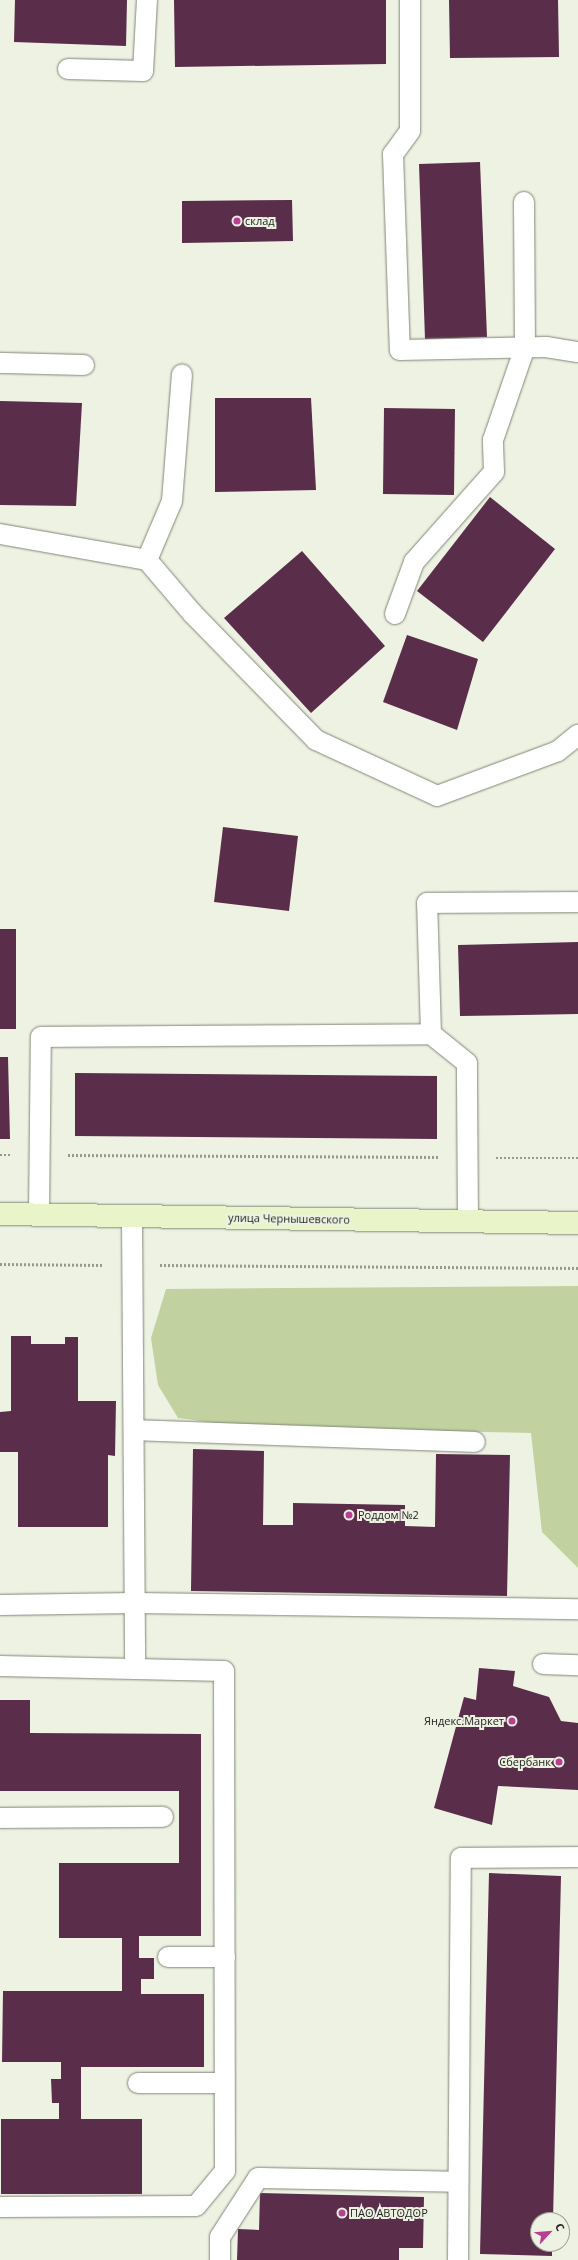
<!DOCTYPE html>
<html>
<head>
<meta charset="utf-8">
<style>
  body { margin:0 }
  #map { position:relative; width:578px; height:2260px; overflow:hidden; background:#edf2e3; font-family:"Open Sans",sans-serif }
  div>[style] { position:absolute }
  .green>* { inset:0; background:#c1d2a0 }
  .building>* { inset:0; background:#5a2d4a }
  .path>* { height:2.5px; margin-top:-1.25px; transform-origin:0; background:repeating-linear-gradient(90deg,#95998e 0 2px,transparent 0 4px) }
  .roads { filter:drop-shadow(0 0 1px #818677) drop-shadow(0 0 1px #818677) }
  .service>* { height:20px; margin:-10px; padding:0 10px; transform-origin:10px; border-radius:10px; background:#fff }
  .secondary>* { height:22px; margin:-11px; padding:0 11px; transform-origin:11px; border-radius:11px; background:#e9f5c9 }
  .dots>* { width:11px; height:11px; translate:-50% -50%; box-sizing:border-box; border:2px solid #edf2e3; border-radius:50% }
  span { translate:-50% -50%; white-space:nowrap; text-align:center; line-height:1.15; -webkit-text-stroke:4px #edf2e3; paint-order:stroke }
  .poi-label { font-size:11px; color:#232520 }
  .left { translate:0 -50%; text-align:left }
  .right { translate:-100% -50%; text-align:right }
  .street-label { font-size:11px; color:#232520 }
  .north { position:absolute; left:530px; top:2212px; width:40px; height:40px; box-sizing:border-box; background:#edf2e3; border:1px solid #9ca095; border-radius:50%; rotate:64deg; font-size:11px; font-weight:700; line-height:16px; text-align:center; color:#232520 }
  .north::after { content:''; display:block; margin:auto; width:14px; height:18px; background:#b93f92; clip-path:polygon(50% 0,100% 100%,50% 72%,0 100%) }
</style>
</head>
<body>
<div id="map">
  <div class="green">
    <div style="clip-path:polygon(578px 1286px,578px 1568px,542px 1532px,531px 1433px,245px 1427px,178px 1418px,158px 1385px,151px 1338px,166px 1289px)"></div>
  </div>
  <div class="building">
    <div style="clip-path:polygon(15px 0,127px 0,126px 46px,14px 42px)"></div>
    <div style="clip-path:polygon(174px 0,386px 0,386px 64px,175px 67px)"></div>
    <div style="clip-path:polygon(449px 0,558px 0,559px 57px,450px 58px)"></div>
    <div style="clip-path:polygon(480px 162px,487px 337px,425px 339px,419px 164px)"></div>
    <div style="clip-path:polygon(292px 200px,293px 241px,182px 243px,182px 201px)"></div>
    <div style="clip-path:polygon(215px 398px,311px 398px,316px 490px,215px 492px)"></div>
    <div style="clip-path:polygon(0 401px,82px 403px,76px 506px,0 505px)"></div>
    <div style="clip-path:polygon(384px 408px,455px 409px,454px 495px,383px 494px)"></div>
    <div style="clip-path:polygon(490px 497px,555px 549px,483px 642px,417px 591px)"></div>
    <div style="clip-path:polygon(302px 551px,385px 646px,311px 713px,224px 618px)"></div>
    <div style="clip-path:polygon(407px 635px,478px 659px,457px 730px,383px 702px)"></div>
    <div style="clip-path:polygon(223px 827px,298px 836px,289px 911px,214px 902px)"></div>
    <div style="clip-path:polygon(0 929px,16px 929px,16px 1029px,0 1029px)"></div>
    <div style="clip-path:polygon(578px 942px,578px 1014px,460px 1016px,458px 945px)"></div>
    <div style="clip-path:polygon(0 1057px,8px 1057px,10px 1139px,0 1139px)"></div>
    <div style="clip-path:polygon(75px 1073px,437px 1076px,437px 1139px,75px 1136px)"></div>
    <div style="clip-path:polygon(11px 1336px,31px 1336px,31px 1344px,65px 1344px,65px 1337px,78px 1337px,78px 1401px,116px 1401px,115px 1456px,108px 1455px,108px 1527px,18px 1527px,18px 1452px,0 1452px,0 1412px,11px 1411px)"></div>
    <div style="clip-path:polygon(193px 1449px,264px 1451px,263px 1525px,293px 1525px,293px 1503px,405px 1505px,405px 1526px,435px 1527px,436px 1454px,510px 1455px,507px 1596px,191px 1591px)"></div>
    <div style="clip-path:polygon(479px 1668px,515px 1671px,513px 1686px,549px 1697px,561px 1721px,578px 1723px,578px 1790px,498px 1786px,492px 1825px,434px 1808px,464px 1697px,476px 1700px)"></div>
    <div style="clip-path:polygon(0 1700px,30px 1700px,30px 1733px,201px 1734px,201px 1936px,139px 1936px,139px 1958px,154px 1958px,154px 1979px,141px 1979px,141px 1994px,204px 1994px,204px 2067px,81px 2067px,81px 2119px,142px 2119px,142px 2194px,1px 2194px,1px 2119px,59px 2119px,59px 2103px,52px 2103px,51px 2079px,61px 2079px,61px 2062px,2px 2062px,3px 1991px,122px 1991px,122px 1938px,59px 1938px,59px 1863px,179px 1863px,179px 1791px,0 1791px)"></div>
    <div style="clip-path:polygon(489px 1873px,561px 1876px,553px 2220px,538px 2220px,538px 2244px,552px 2244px,552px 2256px,480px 2254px)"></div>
    <div style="clip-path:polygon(260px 2193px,424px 2197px,423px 2248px,399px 2248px,399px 2260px,237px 2260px,238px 2229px,259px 2230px)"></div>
  </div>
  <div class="path">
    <div style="left:0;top:1155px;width:11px"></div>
    <div style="left:68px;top:1155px;width:371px;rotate:0.3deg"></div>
    <div style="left:496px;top:1158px;width:82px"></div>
    <div style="left:0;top:1264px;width:103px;rotate:0.6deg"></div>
    <div style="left:160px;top:1265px;width:418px;rotate:0.4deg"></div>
  </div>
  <div class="roads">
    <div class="service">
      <div style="left:410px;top:0;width:131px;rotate:90deg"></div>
      <div style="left:410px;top:131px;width:29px;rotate:126deg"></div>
      <div style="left:393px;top:154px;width:196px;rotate:88deg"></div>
      <div style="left:400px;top:350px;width:146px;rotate:-1.2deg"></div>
      <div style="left:546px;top:347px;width:32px;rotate:9deg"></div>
      <div style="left:68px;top:69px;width:75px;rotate:1.5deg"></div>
      <div style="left:143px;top:71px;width:71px;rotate:-86.8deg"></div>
      <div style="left:0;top:363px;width:84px;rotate:1.4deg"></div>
      <div style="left:0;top:534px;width:149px;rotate:10deg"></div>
      <div style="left:147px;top:560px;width:71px;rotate:49.6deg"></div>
      <div style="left:193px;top:614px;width:176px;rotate:45.7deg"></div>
      <div style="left:316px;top:740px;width:133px;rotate:24.8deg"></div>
      <div style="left:437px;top:796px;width:129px;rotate:-20.4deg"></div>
      <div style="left:558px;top:751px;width:26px;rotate:-39deg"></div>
      <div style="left:147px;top:560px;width:64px;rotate:-67deg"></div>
      <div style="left:172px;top:501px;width:127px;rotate:-85.5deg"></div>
      <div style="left:395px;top:614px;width:55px;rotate:-69.9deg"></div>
      <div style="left:414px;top:562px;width:120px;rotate:-48.4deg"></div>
      <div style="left:494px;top:472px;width:32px;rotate:-92deg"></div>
      <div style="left:493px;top:440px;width:98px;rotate:-71deg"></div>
      <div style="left:525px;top:347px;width:145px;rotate:-90.4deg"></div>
      <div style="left:39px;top:1215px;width:178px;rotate:-89.4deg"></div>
      <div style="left:41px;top:1037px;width:390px;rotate:-0.4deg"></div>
      <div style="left:132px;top:1217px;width:452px;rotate:89.6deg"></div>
      <div style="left:468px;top:1222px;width:159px;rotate:-90.4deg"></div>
      <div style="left:467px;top:1063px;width:46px;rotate:-141.1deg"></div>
      <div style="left:431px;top:1034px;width:131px;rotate:-91.7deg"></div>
      <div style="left:427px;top:903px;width:151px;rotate:-0.4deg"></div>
      <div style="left:134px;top:1430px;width:341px;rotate:2deg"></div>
      <div style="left:0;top:1605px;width:135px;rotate:-0.8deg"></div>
      <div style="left:135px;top:1603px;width:443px;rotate:0.8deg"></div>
      <div style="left:543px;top:1664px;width:35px;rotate:2deg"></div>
      <div style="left:0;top:1666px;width:224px;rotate:1.3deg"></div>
      <div style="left:224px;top:1671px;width:500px;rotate:89.89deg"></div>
      <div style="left:225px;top:2171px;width:45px;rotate:129.6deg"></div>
      <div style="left:196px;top:2206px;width:196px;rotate:179.7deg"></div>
      <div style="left:0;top:1818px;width:163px;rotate:-0.4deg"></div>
      <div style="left:168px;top:1957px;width:57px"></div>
      <div style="left:138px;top:2083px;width:86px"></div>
      <div style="left:220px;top:2260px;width:23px;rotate:-90deg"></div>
      <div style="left:220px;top:2237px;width:70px;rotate:-57.2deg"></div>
      <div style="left:258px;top:2178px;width:200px;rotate:1.1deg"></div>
      <div style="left:458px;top:2260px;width:402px;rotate:-89.6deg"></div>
      <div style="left:461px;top:1858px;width:117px;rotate:-0.5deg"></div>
    </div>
    <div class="secondary">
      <div style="left:0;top:1214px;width:578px;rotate:0.89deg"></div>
    </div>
  </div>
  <div class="dots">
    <div style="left:237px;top:221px;background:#b93f92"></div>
    <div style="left:349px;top:1515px;background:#b93f92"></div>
    <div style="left:512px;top:1721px;background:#b93f92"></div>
    <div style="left:559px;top:1762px;background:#b93f92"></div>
    <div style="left:342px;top:2213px;background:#b93f92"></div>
  </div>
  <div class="poi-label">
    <span class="left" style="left:245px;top:221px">склад</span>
    <span class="left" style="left:358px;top:1515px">Роддом №2</span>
    <span class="right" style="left:504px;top:1721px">Яндекс.Маркет</span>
    <span class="right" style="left:551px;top:1762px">Сбербанк</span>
    <span class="left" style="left:350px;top:2213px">ПАО АВТОДОР</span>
  </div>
  <div class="street-label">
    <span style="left:289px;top:1219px;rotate:1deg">улица Чернышевского</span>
  </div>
  <div class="north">С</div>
</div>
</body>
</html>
